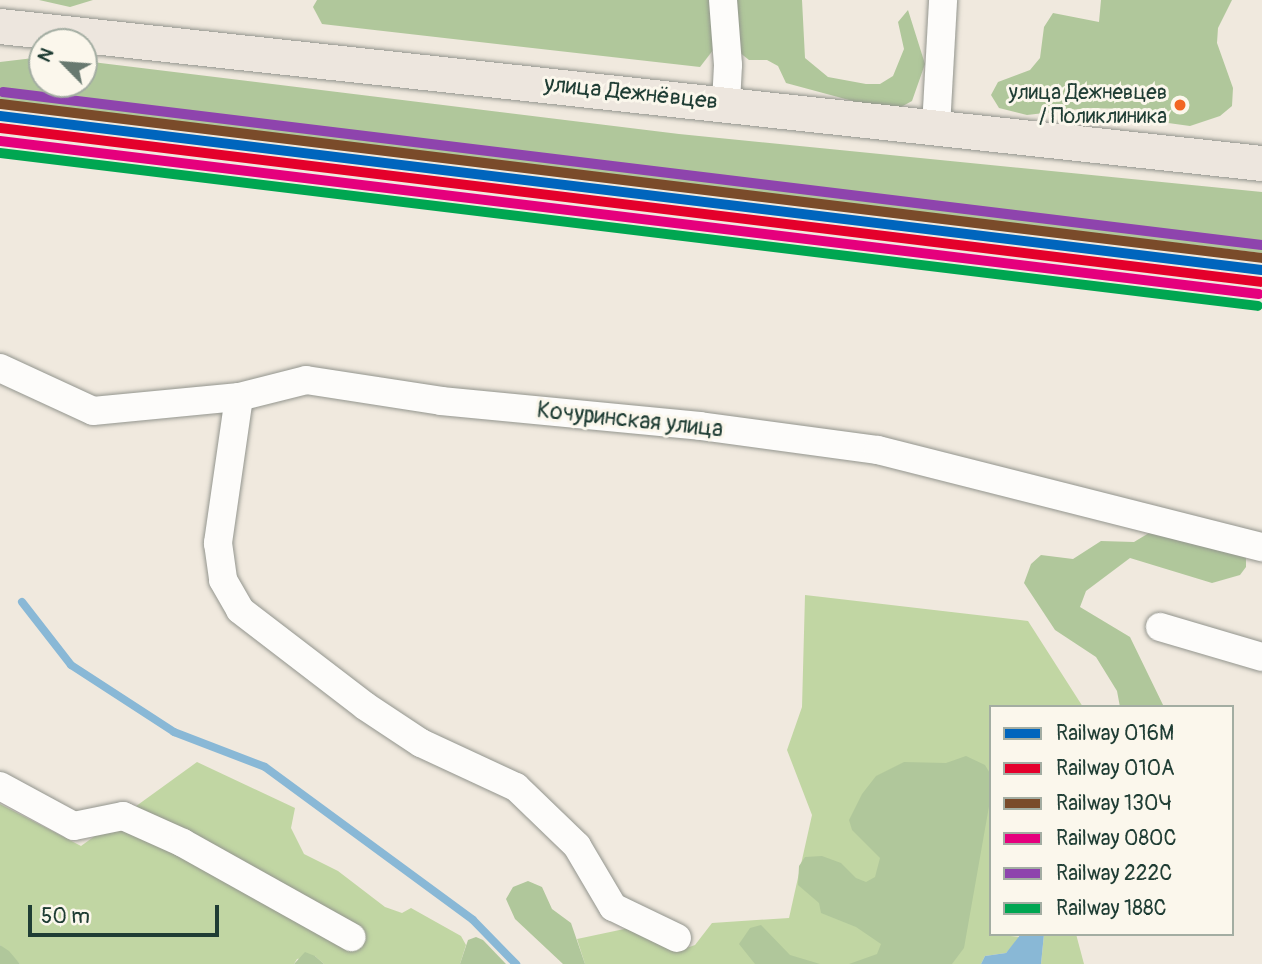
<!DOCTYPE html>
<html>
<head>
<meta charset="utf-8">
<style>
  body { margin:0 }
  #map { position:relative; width:1262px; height:964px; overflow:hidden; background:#f0e9de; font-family:Pangolin,sans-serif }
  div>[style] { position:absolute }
  .green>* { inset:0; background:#c1d6a3 }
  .forest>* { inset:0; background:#b0c79b }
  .water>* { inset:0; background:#89b8d6 }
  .stream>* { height:8px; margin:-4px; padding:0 4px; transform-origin:4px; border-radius:4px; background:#89b8d6 }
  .roads { filter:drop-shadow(0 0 2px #93958e) drop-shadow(0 0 2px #93958e) }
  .minor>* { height:28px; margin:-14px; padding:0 14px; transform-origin:14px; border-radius:14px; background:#fdfcfa }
  .major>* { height:35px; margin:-17.5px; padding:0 17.5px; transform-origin:17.5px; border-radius:17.5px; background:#ede6de }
  .rail-1>* { height:10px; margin:-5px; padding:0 5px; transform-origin:5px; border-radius:5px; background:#0065bd }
  .rail-2>* { height:10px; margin:-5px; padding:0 5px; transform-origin:5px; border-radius:5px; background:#e4002b }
  .rail-3>* { height:10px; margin:-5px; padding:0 5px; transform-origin:5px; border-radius:5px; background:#7a4b2a }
  .rail-4>* { height:10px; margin:-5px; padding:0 5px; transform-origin:5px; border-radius:5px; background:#e5007d }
  .rail-5>* { height:10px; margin:-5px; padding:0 5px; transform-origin:5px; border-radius:5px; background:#8e44ad }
  .rail-6>* { height:10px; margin:-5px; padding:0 5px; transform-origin:5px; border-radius:5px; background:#00a651 }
  .dots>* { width:19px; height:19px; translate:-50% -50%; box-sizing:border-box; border:4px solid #fbf7ec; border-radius:50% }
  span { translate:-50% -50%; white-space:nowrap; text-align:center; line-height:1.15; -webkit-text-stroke:6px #fbf7ec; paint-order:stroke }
  .bus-label { font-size:21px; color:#1f3d34 }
  .right { translate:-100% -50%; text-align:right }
  .street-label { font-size:23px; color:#1f3d34 }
  .legend { position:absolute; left:989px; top:705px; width:245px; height:231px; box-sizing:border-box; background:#fbf7ec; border:2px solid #a3ada2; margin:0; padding:9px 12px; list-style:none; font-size:21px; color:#1f3d34 }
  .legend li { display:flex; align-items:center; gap:14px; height:35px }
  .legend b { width:35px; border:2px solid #a3ada2 }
  .north { position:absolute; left:28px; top:28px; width:70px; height:70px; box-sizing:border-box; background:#fbf7ec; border:2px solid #a3ada2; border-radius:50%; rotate:295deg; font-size:19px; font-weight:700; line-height:28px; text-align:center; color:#1f3d34 }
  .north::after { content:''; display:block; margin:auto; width:24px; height:32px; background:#687970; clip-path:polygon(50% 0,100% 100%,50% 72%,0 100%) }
  .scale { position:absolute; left:28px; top:905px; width:191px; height:32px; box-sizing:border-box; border:4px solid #1f3d34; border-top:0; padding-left:9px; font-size:21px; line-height:24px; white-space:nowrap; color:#1f3d34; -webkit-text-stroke:5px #fbf7ec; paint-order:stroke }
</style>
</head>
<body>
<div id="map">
  <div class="green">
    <div style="clip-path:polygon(805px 595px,1028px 621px,1083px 707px,991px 707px,991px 934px,1020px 937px,1006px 953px,985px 956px,981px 964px,585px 964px,577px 939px,629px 928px,678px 951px,695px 945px,712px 923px,789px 918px,812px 815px,787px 750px,802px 707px)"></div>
    <div style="clip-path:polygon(197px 762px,295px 808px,291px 828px,304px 854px,338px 871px,385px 907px,402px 913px,411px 908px,461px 936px,466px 945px,460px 964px,324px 964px,315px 956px,297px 959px,294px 964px,20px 964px,0 945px,0 804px,81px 846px)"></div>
    <div style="clip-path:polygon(1044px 934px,1076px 934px,1084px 964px,1041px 964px)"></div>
  </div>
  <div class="forest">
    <div style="clip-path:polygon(39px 0,93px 0,70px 7px)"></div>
    <div style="clip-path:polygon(317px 0,717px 0,717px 45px,700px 67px,322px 24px,313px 7px)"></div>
    <div style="clip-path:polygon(731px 0,802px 0,805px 58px,828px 77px,866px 84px,880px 84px,893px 76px,904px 49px,898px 22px,908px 10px,925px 64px,912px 101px,901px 107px,875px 107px,786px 83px,778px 66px,767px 60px,749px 60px,739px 52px)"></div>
    <div style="clip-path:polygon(1101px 0,1232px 0,1218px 28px,1217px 43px,1233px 88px,1232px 106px,1220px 116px,1190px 126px,1161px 122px,1134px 109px,1088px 108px,1027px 115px,999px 108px,991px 95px,998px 82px,1030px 70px,1040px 58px,1044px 27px,1053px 13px,1099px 22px)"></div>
    <div style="clip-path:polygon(42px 57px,42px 84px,84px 84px,84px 61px,679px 134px,1262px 192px,1262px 253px,0 105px,0 62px)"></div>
    <div style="clip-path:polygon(1154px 530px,1238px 551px,1246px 557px,1246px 567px,1240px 575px,1212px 583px,1130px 558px,1086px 591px,1080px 607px,1130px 637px,1164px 707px,1120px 707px,1117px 691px,1096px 657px,1055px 630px,1024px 583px,1031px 564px,1041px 555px,1073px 559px,1101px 541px,1134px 542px)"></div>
    <div style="clip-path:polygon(966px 756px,985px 765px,991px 775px,991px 795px,964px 948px,952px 964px,849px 964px,877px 954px,881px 944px,856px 927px,821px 913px,819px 903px,798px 885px,799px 866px,805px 857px,822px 856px,841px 863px,856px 878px,866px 882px,875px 877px,880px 858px,852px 830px,849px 820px,862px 794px,876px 776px,904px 762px,946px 763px)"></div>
    <div style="clip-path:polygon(528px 881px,542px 887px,552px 909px,571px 923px,585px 964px,563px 964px,515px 919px,506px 899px,513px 887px)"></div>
    <div style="clip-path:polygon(761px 925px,790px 955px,820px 964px,755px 964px,739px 944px,750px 928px)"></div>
    <div style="clip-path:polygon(476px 937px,483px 940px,506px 964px,460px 964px,468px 940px)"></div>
    <div style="clip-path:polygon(0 945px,9px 951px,20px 964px,0 964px)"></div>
    <div style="clip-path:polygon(305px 952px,315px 956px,324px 964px,294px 964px)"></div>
  </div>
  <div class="water">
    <div style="clip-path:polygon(1021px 934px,1044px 934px,1041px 964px,981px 964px,985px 956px,1006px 953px)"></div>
  </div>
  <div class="stream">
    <div style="left:22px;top:602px;width:80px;rotate:52.1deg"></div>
    <div style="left:71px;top:665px;width:123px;rotate:33deg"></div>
    <div style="left:174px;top:732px;width:97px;rotate:21deg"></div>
    <div style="left:265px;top:767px;width:258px;rotate:36.3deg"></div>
    <div style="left:473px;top:920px;width:62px;rotate:45.7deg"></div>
  </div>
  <div class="roads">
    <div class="minor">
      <div style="left:723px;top:0;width:65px;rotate:85.6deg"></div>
      <div style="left:728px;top:65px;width:38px;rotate:93deg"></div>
      <div style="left:936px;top:127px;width:127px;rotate:-86.8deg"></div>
      <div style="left:0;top:368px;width:102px;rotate:24.8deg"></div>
      <div style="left:93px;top:411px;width:147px;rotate:-5.5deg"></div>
      <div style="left:239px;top:397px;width:69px;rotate:-14.2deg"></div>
      <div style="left:306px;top:380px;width:137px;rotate:8.8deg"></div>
      <div style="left:441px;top:401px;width:260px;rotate:5.5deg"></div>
      <div style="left:700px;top:426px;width:180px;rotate:7.7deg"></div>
      <div style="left:878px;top:450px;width:396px;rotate:14.2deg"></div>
      <div style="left:239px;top:397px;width:148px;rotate:98.2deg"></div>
      <div style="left:218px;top:543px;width:37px;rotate:82deg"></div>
      <div style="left:223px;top:580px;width:34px;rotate:60deg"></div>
      <div style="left:240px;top:610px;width:158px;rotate:37.5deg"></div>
      <div style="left:365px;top:706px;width:67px;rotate:33.5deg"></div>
      <div style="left:421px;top:743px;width:105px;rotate:24.9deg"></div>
      <div style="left:516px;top:787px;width:85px;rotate:44deg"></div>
      <div style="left:577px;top:846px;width:71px;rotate:59.5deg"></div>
      <div style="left:613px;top:907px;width:71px;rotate:25.8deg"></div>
      <div style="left:1160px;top:627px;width:106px;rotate:16.4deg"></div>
      <div style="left:0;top:786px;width:84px;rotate:28.4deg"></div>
      <div style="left:74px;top:826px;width:50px;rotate:-11.5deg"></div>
      <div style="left:123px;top:816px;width:66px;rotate:24.2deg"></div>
      <div style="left:183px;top:843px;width:193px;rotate:29.2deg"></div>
    </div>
    <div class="major">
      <div style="left:0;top:26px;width:1269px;rotate:6.2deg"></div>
    </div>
  </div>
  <div class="rail-1">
    <div style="left:0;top:116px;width:1271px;rotate:6.96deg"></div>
  </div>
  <div class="rail-2">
    <div style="left:0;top:128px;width:1270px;rotate:6.96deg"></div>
  </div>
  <div class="rail-3">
    <div style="left:1px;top:104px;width:1270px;rotate:6.96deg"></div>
  </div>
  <div class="rail-4">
    <div style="left:0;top:141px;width:1268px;rotate:6.93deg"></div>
  </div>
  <div class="rail-5">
    <div style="left:3px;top:92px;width:1268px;rotate:6.93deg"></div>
  </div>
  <div class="rail-6">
    <div style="left:0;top:153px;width:1267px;rotate:6.93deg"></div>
  </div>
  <div class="dots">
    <div style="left:1180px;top:105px;background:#f26522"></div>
  </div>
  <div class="bus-label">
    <span class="right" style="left:1167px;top:105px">улица Дежневцев<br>/ Поликлиника</span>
  </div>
  <div class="street-label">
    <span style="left:631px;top:93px;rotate:6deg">улица Дежнёвцев</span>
    <span style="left:630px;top:420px;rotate:6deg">Кочуринская улица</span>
  </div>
  <ul class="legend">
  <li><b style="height:9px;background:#0065bd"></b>Railway 016М</li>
  <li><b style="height:9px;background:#e4002b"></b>Railway 010А</li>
  <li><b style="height:9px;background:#7a4b2a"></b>Railway 130Ч</li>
  <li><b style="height:9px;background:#e5007d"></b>Railway 080С</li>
  <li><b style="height:9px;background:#8e44ad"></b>Railway 222С</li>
  <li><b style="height:9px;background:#00a651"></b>Railway 188С</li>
  </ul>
  <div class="north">N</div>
  <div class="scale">50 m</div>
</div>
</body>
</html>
